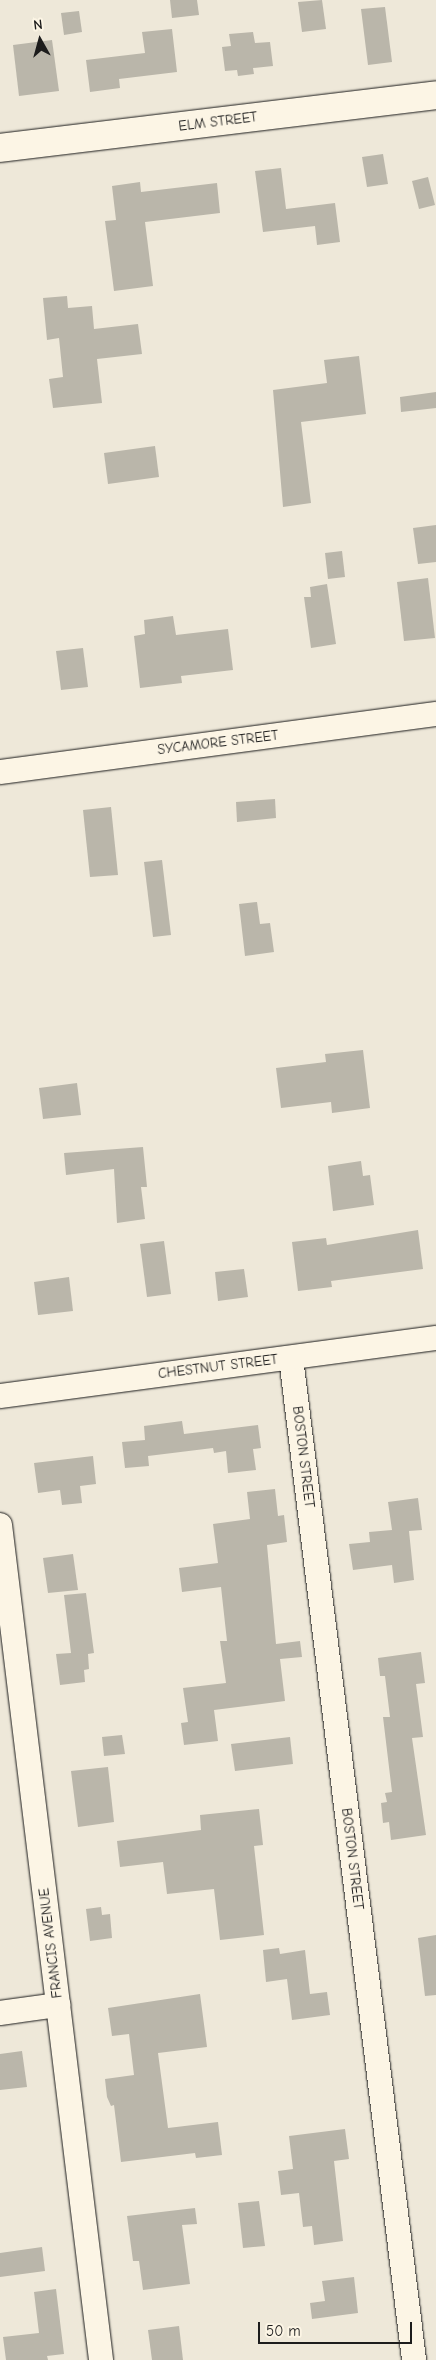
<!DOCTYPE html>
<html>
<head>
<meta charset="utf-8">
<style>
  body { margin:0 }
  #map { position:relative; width:436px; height:2360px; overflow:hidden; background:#eee8d9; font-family:"Comic Neue",sans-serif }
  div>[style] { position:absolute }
  .building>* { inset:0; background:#bab6aa }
  .roads { filter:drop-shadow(0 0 1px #1c1c1c) drop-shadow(0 0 1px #1c1c1c) }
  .minor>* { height:24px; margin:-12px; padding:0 12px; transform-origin:12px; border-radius:12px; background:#fcf5e5 }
  .major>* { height:28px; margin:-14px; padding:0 14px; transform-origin:14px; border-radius:14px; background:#fcf5e5 }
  span { translate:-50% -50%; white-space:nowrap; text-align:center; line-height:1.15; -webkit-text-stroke:4.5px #fcf5e5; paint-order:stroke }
  .street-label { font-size:14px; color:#1c1c1c }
  .north { position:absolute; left:15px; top:15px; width:50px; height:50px; -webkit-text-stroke:4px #fcf5e5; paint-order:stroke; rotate:353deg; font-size:14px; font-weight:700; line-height:20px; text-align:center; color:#1c1c1c }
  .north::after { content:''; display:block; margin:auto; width:18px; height:22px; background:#1c1c1c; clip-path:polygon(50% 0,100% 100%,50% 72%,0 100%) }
  .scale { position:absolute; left:258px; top:2322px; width:154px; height:22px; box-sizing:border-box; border:2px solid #1c1c1c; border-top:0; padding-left:6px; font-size:15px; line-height:18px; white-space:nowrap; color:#1c1c1c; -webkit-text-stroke:4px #fcf5e5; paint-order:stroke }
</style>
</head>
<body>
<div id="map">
  <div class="building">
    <div style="clip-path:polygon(170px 0,197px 0,199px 15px,172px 18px)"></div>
    <div style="clip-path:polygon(322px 0,326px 29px,302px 32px,298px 2px)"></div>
    <div style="clip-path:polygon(385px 7px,392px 62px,368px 65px,361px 9px)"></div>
    <div style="clip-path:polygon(79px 11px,82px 32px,64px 35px,61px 13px)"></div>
    <div style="clip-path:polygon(172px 29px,177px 72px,119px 79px,120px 88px,90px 92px,86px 60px,145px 53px,142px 32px)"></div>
    <div style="clip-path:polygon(253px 32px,255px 43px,270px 42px,273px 66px,253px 68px,254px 74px,238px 76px,237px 70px,225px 71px,222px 47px,231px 46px,229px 34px)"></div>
    <div style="clip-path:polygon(52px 40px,59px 91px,19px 96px,13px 45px)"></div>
    <div style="clip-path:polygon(383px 154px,388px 184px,367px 187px,362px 157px)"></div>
    <div style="clip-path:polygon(281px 168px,286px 209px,335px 203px,340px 242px,317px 245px,315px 226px,263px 232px,255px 171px)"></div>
    <div style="clip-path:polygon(428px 177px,435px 205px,419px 209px,412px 181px)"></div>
    <div style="clip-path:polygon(140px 182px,141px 192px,217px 183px,220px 213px,145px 222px,153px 286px,114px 291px,105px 221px,116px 220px,112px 186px)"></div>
    <div style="clip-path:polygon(67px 296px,68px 308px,92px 306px,94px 329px,138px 324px,142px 354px,97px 359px,102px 403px,53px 408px,49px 379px,63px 377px,59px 338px,47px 340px,43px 298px)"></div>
    <div style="clip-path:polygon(359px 356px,366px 414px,301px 422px,311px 503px,283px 507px,273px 390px,327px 383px,324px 360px)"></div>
    <div style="clip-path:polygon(436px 392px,436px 408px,401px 412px,400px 397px)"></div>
    <div style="clip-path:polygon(155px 446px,159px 477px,108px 484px,104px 453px)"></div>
    <div style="clip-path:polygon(436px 525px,436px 562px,418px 564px,413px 528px)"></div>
    <div style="clip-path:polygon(342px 551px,345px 577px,328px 579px,325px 553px)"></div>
    <div style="clip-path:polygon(428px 578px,435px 638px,404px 641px,397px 582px)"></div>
    <div style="clip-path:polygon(327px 584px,336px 644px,311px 648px,304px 597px,311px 597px,310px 587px)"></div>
    <div style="clip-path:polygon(173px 616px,176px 635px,228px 629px,233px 670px,181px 676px,182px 683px,140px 688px,134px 636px,145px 634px,144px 620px)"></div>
    <div style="clip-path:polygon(83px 648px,88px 687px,61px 690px,56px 651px)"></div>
    <div style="clip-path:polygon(275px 799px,276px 818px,237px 822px,236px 802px)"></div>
    <div style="clip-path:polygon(111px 807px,118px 875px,90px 877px,83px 810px)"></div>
    <div style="clip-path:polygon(162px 860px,171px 935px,153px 937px,144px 862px)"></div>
    <div style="clip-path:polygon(257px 902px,260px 924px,270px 923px,274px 952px,245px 956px,239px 904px)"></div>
    <div style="clip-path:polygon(363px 1050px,370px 1108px,332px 1113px,331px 1102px,281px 1108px,276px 1068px,326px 1062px,325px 1054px)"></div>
    <div style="clip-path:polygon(77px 1083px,81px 1115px,43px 1119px,39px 1088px)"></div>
    <div style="clip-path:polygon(143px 1147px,147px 1187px,141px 1187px,145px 1219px,117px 1223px,114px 1169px,66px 1175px,64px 1153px)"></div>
    <div style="clip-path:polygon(361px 1161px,363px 1176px,370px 1175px,374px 1205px,333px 1211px,328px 1166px)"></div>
    <div style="clip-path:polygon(418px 1230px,423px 1269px,331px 1281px,332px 1287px,298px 1291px,292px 1242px,326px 1238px,327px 1245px)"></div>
    <div style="clip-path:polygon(164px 1241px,171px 1294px,147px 1297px,140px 1244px)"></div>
    <div style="clip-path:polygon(244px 1269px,248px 1297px,218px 1301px,215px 1272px)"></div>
    <div style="clip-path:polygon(69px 1277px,73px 1311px,38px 1315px,34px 1282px)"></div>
    <div style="clip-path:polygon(182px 1421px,184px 1434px,258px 1425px,261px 1448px,253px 1449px,256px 1470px,228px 1473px,226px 1451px,214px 1453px,213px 1448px,148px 1456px,149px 1466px,125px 1468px,122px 1442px,145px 1440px,144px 1426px)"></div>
    <div style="clip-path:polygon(93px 1456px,96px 1484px,80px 1486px,82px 1503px,62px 1505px,60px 1490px,38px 1493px,34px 1463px)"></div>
    <div style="clip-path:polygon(275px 1489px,278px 1516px,284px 1515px,287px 1542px,267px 1545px,276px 1644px,300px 1641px,302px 1657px,280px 1659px,285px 1701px,214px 1710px,218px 1741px,184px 1745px,181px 1723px,188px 1722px,183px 1688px,226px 1683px,220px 1641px,227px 1641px,221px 1587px,182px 1592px,179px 1568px,218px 1563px,213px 1524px,250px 1519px,247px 1492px)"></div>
    <div style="clip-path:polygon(418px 1498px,422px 1530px,409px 1531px,414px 1580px,394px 1583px,392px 1565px,353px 1570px,349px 1544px,370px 1542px,369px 1532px,392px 1530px,388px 1502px)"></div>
    <div style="clip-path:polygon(73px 1554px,78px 1590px,48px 1593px,43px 1558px)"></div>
    <div style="clip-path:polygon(86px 1593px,94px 1653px,88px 1654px,89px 1669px,84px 1670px,85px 1682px,60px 1685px,56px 1654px,71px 1653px,64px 1595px)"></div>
    <div style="clip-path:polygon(421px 1652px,425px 1683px,416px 1684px,423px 1737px,412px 1738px,426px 1835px,391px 1840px,389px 1822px,383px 1823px,381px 1803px,387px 1802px,385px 1793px,392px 1792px,383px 1717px,390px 1717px,385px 1676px,380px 1676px,378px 1658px)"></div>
    <div style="clip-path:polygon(122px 1735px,125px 1754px,104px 1756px,102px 1737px)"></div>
    <div style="clip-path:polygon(290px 1737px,293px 1764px,235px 1771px,231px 1744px)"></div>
    <div style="clip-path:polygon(108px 1767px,114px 1822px,78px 1827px,71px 1771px)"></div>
    <div style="clip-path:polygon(259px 1809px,263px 1845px,254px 1846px,264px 1935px,220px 1940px,214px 1889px,167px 1894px,163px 1862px,120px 1867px,117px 1841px,201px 1830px,200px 1815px)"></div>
    <div style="clip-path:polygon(101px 1907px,102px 1915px,110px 1914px,112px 1938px,90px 1941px,86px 1909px)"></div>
    <div style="clip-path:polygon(436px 1935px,436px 1995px,425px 1996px,418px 1938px)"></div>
    <div style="clip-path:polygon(279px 1948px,280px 1954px,305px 1950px,310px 1994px,327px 1992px,330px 2015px,292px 2020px,287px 1979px,266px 1982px,263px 1950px)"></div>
    <div style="clip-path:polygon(200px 1994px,207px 2047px,158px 2053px,168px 2128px,218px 2122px,222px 2155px,196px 2158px,195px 2153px,121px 2162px,114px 2105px,111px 2106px,107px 2097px,105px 2079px,134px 2075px,129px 2034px,112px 2036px,108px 2008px)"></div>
    <div style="clip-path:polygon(22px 2051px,27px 2087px,0 2090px,0 2054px)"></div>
    <div style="clip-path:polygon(345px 2129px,349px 2159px,334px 2161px,343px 2241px,314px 2245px,312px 2226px,303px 2227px,299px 2193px,281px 2195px,278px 2171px,293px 2169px,289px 2136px)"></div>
    <div style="clip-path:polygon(259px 2201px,265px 2246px,243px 2248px,238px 2203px)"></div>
    <div style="clip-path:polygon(195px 2208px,197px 2224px,182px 2225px,190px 2284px,143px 2290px,139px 2261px,133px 2261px,127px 2216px)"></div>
    <div style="clip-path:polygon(42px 2247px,45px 2271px,0 2277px,0 2253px)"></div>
    <div style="clip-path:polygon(354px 2277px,358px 2313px,312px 2319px,310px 2303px,325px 2301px,322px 2281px)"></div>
    <div style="clip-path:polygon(56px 2289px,64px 2354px,47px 2356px,48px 2360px,6px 2360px,3px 2337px,39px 2333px,34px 2292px)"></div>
    <div style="clip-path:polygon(179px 2326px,183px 2360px,152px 2360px,148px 2330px)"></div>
  </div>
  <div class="roads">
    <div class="minor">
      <div style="left:0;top:772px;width:440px;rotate:-7.6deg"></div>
      <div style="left:291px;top:1358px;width:1010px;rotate:83deg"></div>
      <div style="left:0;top:1396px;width:440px;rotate:-7.6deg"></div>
      <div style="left:0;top:1525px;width:841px;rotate:83.1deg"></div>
      <div style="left:0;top:2013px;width:59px;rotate:-7.9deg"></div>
    </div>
    <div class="major">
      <div style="left:0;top:148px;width:439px;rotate:-6.9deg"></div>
    </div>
  </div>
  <div class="street-label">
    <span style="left:218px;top:122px;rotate:-7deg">ELM STREET</span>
    <span style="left:218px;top:743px;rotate:-7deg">SYCAMORE STREET</span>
    <span style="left:218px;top:1367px;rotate:-7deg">CHESTNUT STREET</span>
    <span style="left:303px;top:1457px;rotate:83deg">BOSTON STREET</span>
    <span style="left:352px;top:1859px;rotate:83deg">BOSTON STREET</span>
    <span style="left:51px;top:1943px;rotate:-97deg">FRANCIS AVENUE</span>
  </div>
  <div class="north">N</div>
  <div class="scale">50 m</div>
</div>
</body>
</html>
